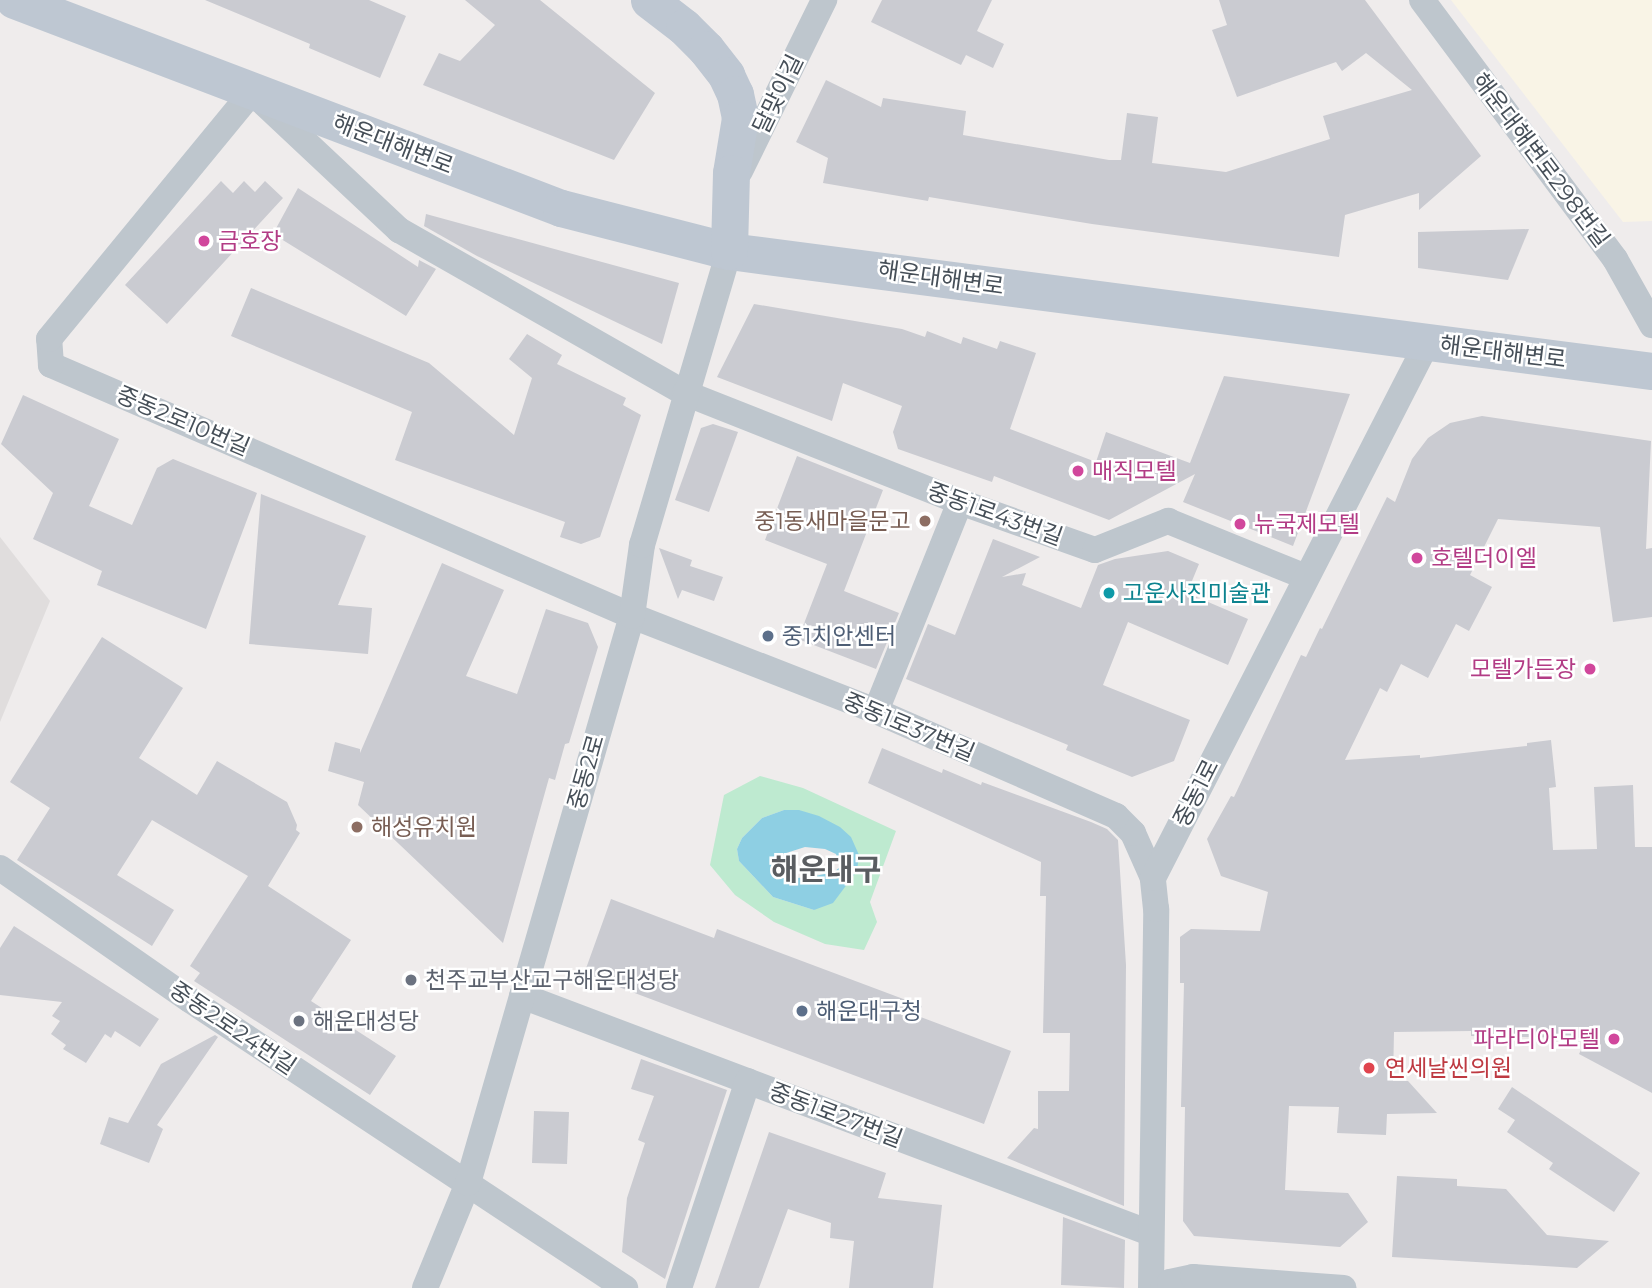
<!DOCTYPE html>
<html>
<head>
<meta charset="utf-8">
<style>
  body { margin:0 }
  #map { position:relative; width:1652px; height:1288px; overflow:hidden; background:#efecec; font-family:Montserrat,"Noto Sans KR",sans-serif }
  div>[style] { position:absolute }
  .commercial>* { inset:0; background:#f9f4e6 }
  .education>* { inset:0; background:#e0dddd }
  .green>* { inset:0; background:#beead0 }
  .water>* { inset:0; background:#8ecfe3 }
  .building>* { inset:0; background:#cacbd1 }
  .street>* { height:26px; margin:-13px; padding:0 13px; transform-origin:13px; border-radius:13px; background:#bec6cd }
  .secondary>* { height:37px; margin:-18.5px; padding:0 18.5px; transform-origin:18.5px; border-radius:18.5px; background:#bec7d2 }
  .dots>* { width:19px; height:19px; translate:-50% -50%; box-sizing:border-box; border:4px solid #fff; border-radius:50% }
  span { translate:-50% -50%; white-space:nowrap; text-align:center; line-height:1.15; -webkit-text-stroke:5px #fff; paint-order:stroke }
  .street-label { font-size:23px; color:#464f58 }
  .hotel-label { font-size:23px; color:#b23c85 }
  .left { translate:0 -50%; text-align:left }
  .right { translate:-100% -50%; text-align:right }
  .education-label { font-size:23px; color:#785e54 }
  .culture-label { font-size:23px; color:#0d838f }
  .service-label { font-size:23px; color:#4e5e75 }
  .worship-label { font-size:23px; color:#5b616d }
  .health-label { font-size:23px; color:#be3a42 }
  .district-label { font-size:30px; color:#5a5d61; font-weight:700 }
</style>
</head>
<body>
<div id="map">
  <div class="commercial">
    <div style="clip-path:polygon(1451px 0,1652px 0,1652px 221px,1623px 222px)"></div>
  </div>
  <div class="education">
    <div style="clip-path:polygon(0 537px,50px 601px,0 722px)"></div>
  </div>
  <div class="green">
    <div style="clip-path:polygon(evenodd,760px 776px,803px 788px,896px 831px,870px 902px,877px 922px,864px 950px,825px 944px,774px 922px,735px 895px,710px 865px,724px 795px,760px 776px,784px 810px,857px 871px,814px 910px,773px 897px,739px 861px,737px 849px,742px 838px,762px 818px,784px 810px)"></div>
  </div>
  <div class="water">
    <div style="clip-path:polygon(evenodd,784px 810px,799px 810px,819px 816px,840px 827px,851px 837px,859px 855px,857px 871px,833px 903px,814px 910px,773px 897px,739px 861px,737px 849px,742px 838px,762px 818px,784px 810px,805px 847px,825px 849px,836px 854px,840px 867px,834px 872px,810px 877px,797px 878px,786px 873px,780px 863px,783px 854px,805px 847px)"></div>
  </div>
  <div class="building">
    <div style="clip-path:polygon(205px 0,369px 0,406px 16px,380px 78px,309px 48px,310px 44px)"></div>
    <div style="clip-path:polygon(465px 0,540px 0,655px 93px,614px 160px,423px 85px,439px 53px,460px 61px,495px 25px)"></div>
    <div style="clip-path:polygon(882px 0,992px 0,977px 31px,1004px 44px,993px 68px,966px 55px,961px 65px,871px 22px)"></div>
    <div style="clip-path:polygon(1219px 0,1365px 0,1481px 156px,1419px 210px,1419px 193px,1345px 215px,1339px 257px,1092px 224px,929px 197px,928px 201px,823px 183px,828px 158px,796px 142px,826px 80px,881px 107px,883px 98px,966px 111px,963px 135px,1109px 160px,1121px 160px,1127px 113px,1158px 117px,1152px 163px,1226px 172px,1330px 139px,1323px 116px,1412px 90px,1366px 53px,1342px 71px,1336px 62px,1237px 97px,1212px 30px,1227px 25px)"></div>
    <div style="clip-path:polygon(221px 181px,233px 193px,244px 181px,255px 192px,265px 181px,283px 198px,167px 324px,125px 285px)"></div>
    <div style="clip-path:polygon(298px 188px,418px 267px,419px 260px,436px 269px,406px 316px,273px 234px)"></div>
    <div style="clip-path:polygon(426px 214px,679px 283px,662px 344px,477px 256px,424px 226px)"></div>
    <div style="clip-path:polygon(1529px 229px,1508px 280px,1418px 268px,1418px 232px)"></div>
    <div style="clip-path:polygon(251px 288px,429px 363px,514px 435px,532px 378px,509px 359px,527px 334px,562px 355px,557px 364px,626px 398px,623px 405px,641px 415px,600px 537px,581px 544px,560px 537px,565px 522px,395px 460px,412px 412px,231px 336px)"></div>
    <div style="clip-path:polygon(754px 304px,902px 329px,925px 337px,927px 331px,961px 344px,963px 337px,997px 349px,1000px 341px,1036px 353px,1010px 429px,1096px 462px,1106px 432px,1190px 463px,1224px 376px,1350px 394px,1293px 546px,1183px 502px,1195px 474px,1109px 520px,994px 476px,992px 482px,898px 449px,893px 432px,902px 406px,843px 383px,832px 421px,717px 377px)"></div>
    <div style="clip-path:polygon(23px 395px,119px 439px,89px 506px,132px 525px,157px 468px,173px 459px,257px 493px,206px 629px,97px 585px,102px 571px,33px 539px,53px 493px,1px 444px)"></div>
    <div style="clip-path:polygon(1482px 416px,1651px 441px,1646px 549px,1652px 548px,1652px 617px,1613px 622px,1600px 527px,1498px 519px,1470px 575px,1492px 587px,1469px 631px,1456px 624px,1428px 678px,1401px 664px,1387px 692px,1380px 688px,1345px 760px,1420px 755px,1420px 758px,1527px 746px,1527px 743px,1551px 740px,1556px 787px,1549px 788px,1553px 850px,1597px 849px,1594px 787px,1633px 785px,1635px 847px,1652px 847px,1652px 1093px,1579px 1054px,1587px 1038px,1471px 1036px,1471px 1031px,1394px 1032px,1393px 1081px,1408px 1081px,1437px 1113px,1387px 1114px,1386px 1135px,1337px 1133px,1339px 1107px,1289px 1106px,1285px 1190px,1348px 1193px,1368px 1222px,1340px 1247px,1194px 1236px,1183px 1221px,1185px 1107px,1181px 1107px,1184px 983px,1180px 983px,1180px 937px,1191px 929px,1260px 931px,1268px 892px,1221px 876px,1207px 839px,1231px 796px,1234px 797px,1301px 655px,1306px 657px,1320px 628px,1322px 629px,1387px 497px,1395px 502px,1412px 459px,1428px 438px,1450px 423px)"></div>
    <div style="clip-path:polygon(713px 424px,738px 432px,709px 512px,675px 500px,701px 428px)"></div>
    <div style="clip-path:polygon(797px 456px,883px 490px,844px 591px,899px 613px,876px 669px,798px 639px,827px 564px,765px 540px)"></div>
    <div style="clip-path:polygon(261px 494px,366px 536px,338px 605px,372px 608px,368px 654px,249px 644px)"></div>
    <div style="clip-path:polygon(993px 539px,1040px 557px,1002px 577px,1026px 573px,1022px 585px,1081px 608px,1098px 565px,1115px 559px,1168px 551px,1199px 564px,1187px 593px,1248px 619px,1228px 665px,1128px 622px,1103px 685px,1190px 720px,1174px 761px,1132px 777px,1066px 750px,1068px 745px,906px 679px,928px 624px,955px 635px)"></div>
    <div style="clip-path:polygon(659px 548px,692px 560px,690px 566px,723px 577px,714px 601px,682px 590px,678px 599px)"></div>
    <div style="clip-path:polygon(442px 563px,504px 590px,466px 676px,517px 694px,546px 609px,588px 623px,598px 647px,569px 743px,565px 744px,555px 780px,549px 778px,503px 943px,358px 805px,364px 782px,328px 771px,335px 742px,360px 749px,360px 753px)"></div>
    <div style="clip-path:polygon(102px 637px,183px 688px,139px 758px,197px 795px,217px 761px,287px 802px,297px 825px,296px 830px,300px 833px,268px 886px,351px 940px,311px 1001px,396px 1056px,370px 1095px,194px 981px,200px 973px,190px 966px,248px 876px,152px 820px,117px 875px,174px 910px,152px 946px,17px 860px,50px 808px,10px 782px)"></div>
    <div style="clip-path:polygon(882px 748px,942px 773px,943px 769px,981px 785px,982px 782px,1091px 822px,1107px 829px,1118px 840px,1126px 965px,1124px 1206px,1007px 1158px,1034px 1128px,1038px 1129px,1038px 1091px,1069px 1091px,1070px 1033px,1043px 1033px,1046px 896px,1040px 896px,1041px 862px,868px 783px)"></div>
    <div style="clip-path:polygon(611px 899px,714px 938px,717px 929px,922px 1006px,918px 1016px,1011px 1051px,984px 1124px,584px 974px)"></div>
    <div style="clip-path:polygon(14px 926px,159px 1019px,140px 1047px,115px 1031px,111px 1038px,105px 1034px,86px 1063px,63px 1049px,66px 1045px,51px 1034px,60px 1021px,52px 1016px,62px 1002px,0 995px,0 948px)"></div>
    <div style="clip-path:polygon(215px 1035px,218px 1037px,157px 1125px,163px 1129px,149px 1163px,100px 1144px,109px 1117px,128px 1123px,161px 1064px)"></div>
    <div style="clip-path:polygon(641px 1059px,727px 1090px,665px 1279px,622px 1252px,627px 1198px,645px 1143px,638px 1140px,654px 1096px,631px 1089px)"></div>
    <div style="clip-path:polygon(1512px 1087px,1640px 1173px,1614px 1212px,1549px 1169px,1553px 1163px,1507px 1132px,1515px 1120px,1498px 1109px)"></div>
    <div style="clip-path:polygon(534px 1111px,569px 1112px,567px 1164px,532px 1163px)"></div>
    <div style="clip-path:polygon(769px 1132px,886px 1173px,878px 1198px,942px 1205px,933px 1288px,849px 1288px,854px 1241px,830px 1238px,831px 1223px,788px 1209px,759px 1288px,715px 1288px)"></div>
    <div style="clip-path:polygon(1397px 1176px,1457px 1179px,1457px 1186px,1506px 1189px,1547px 1235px,1609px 1241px,1577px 1268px,1392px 1257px)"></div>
    <div style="clip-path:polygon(1063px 1217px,1125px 1240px,1124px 1288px,1061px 1285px)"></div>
  </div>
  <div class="street">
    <div style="left:1422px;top:0;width:323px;rotate:53.3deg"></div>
    <div style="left:1615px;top:259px;width:76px;rotate:60.7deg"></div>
    <div style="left:740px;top:171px;width:191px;rotate:-63.8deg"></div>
    <div style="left:876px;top:711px;width:225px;rotate:-68.1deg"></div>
    <div style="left:0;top:868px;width:231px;rotate:34.8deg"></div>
    <div style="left:190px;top:1000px;width:522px;rotate:33.51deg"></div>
    <div style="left:1153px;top:878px;width:49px;rotate:-114deg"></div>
    <div style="left:1133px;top:833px;width:24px;rotate:-135deg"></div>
    <div style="left:1116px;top:816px;width:262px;rotate:-156.4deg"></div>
    <div style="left:876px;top:711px;width:262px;rotate:-158.7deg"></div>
    <div style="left:632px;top:616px;width:633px;rotate:-156.63deg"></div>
    <div style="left:51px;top:365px;width:26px;rotate:-94deg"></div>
    <div style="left:49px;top:339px;width:320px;rotate:-50.6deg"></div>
    <div style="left:252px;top:92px;width:202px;rotate:43.2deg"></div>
    <div style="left:399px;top:230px;width:329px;rotate:29.7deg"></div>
    <div style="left:685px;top:393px;width:296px;rotate:21.6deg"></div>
    <div style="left:960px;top:502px;width:143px;rotate:19.6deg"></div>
    <div style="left:1095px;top:550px;width:79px;rotate:-21.7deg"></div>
    <div style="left:1168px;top:521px;width:149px;rotate:22.1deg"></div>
    <div style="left:522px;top:996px;width:671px;rotate:20.68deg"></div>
    <div style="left:425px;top:1288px;width:113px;rotate:-67.7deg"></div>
    <div style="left:468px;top:1183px;width:590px;rotate:-73.87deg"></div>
    <div style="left:632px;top:616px;width:72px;rotate:-82deg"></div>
    <div style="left:642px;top:545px;width:307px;rotate:-73.5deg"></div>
    <div style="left:679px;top:1288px;width:218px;rotate:-71.6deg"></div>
    <div style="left:1151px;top:1288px;width:379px;rotate:-89.2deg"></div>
    <div style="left:1156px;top:909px;width:31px;rotate:-96deg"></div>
    <div style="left:1153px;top:878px;width:601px;rotate:-62.88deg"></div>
    <div style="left:1163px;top:1288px;width:9px;rotate:-41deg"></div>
    <div style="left:1170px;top:1282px;width:24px;rotate:-12deg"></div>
    <div style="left:1193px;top:1277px;width:151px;rotate:4.2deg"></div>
  </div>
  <div class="secondary">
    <div style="left:14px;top:0;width:585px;rotate:20.82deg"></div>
    <div style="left:561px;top:208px;width:173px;rotate:14.4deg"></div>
    <div style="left:729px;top:251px;width:931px;rotate:7.41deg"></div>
    <div style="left:649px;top:0;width:44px;rotate:37.6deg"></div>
    <div style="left:684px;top:27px;width:31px;rotate:45deg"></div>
    <div style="left:706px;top:49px;width:33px;rotate:52deg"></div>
    <div style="left:726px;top:75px;width:21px;rotate:65deg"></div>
    <div style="left:735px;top:94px;width:25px;rotate:78deg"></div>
    <div style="left:740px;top:118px;width:56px;rotate:99.3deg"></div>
    <div style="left:731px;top:173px;width:78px;rotate:91.5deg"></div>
  </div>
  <div class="dots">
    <div style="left:204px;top:241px;background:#d1479c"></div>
    <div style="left:1078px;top:471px;background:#d1479c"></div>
    <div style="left:925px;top:521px;background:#8d6e63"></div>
    <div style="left:1240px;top:524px;background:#d1479c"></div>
    <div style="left:1417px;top:558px;background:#d1479c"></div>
    <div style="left:1109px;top:593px;background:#0f9aa8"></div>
    <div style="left:768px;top:636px;background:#5c6f8a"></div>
    <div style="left:1590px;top:669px;background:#d1479c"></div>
    <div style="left:357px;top:827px;background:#8d6e63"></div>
    <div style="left:411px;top:980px;background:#6b7280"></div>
    <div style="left:802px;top:1011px;background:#5c6f8a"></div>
    <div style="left:299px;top:1021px;background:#6b7280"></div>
    <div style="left:1614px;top:1039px;background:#d1479c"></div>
    <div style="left:1369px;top:1068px;background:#e0444e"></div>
  </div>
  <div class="street-label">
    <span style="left:778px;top:94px;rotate:-64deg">달맞이길</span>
    <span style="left:393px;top:144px;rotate:21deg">해운대해변로</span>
    <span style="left:1541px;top:160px;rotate:53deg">해운대해변로298번길</span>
    <span style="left:941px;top:278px;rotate:8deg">해운대해변로</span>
    <span style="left:1503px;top:352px;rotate:7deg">해운대해변로</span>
    <span style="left:183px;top:421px;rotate:23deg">중동2로10번길</span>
    <span style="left:995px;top:514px;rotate:20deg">중동1로43번길</span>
    <span style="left:909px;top:727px;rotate:23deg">중동1로37번길</span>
    <span style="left:586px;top:772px;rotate:-74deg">중동2로</span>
    <span style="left:1196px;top:793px;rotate:-63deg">중동1로</span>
    <span style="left:233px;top:1028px;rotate:34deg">중동2로24번길</span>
    <span style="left:836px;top:1115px;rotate:21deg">중동1로27번길</span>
  </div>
  <div class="hotel-label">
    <span class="left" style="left:218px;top:241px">금호장</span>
    <span class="left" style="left:1092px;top:471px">매직모텔</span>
    <span class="left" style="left:1254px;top:524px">뉴국제모텔</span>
    <span class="left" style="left:1431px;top:558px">호텔더이엘</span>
    <span class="right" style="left:1576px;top:669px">모텔가든장</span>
    <span class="right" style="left:1600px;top:1039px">파라디아모텔</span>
  </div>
  <div class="education-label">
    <span class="right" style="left:911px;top:521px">중1동새마을문고</span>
    <span class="left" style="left:371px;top:827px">해성유치원</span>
  </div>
  <div class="culture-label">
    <span class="left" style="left:1123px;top:593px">고운사진미술관</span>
  </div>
  <div class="service-label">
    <span class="left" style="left:782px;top:636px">중1치안센터</span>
    <span class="left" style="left:816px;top:1011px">해운대구청</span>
  </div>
  <div class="worship-label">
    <span class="left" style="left:425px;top:980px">천주교부산교구해운대성당</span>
    <span class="left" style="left:313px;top:1021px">해운대성당</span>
  </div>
  <div class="health-label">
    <span class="left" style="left:1385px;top:1068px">연세날씬의원</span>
  </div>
  <div class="district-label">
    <span style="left:826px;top:870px">해운대구</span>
  </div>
</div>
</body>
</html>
